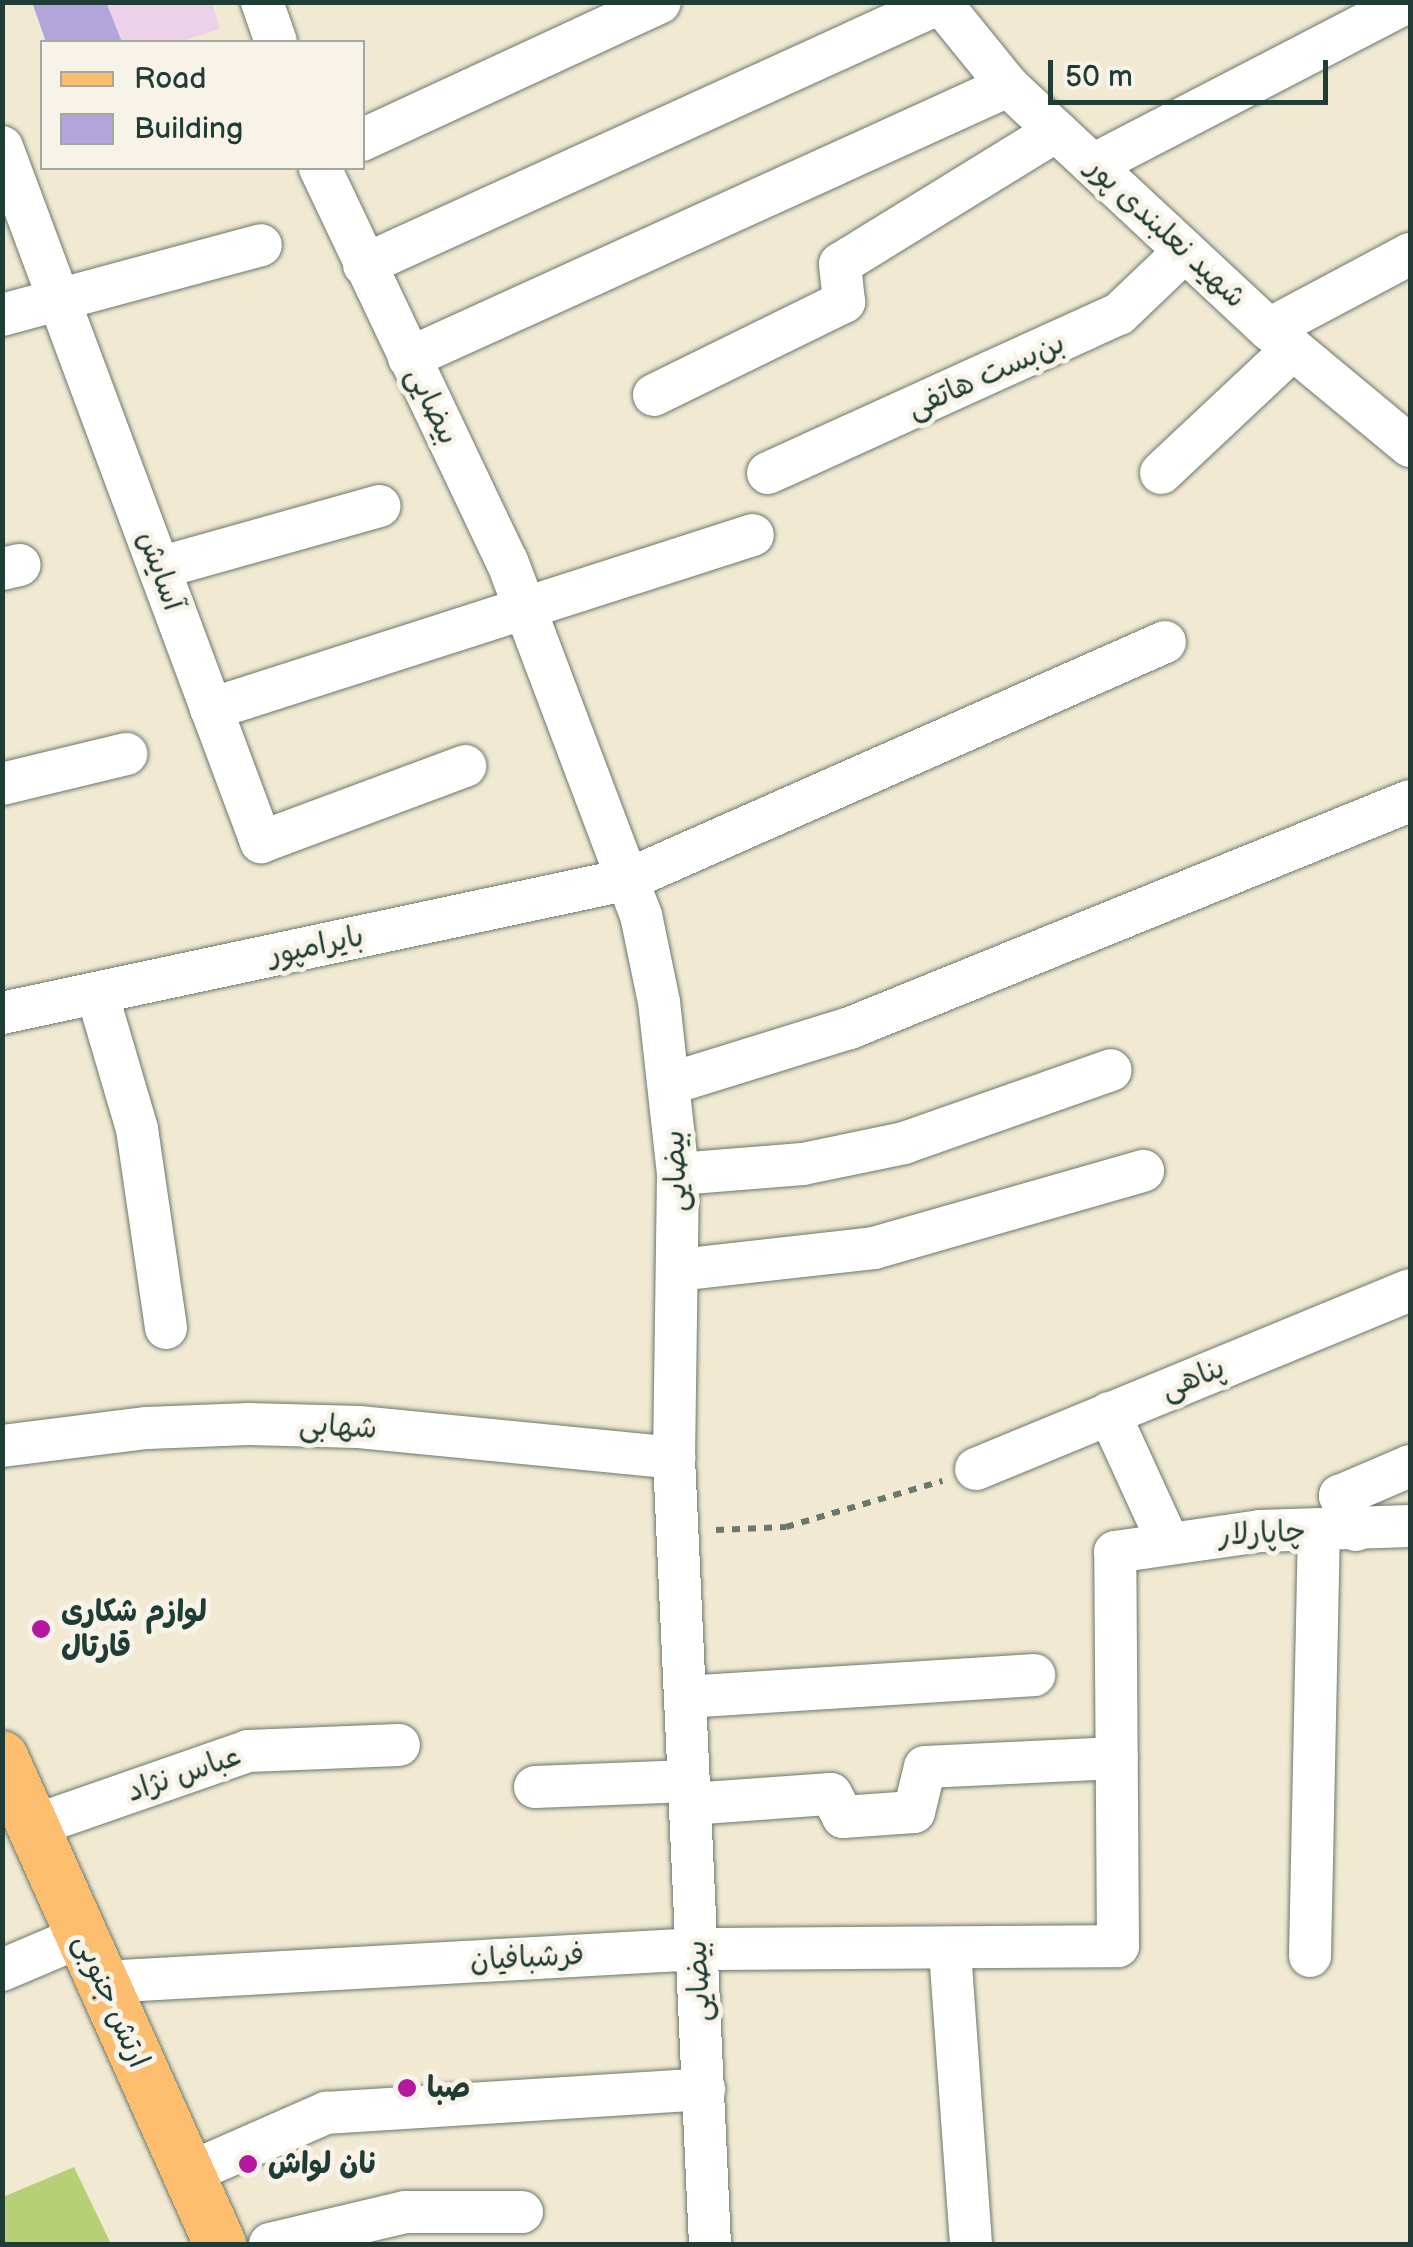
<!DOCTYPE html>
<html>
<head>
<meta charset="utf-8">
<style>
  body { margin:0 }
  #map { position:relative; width:1413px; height:2247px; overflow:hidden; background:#f1e9d2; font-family:"Balsamiq Sans","Playpen Sans Arabic",sans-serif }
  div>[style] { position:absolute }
  .built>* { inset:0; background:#ecd1e9 }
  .green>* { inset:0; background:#b8d075 }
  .building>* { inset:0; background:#b1a5dc }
  .path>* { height:6px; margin-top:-3px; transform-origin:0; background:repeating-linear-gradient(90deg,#68796b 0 8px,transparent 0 16px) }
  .roads { filter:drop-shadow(0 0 2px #68796b) drop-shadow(0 0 2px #68796b) }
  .minor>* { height:42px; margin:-21px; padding:0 21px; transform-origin:21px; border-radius:21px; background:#fff }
  .major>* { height:52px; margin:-26px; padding:0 26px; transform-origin:26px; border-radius:26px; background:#fdbd6f }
  .dots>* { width:28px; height:28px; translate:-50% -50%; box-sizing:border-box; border:5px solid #f7f3e8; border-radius:50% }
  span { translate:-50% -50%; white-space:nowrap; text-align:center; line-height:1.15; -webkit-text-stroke:10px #f7f3e8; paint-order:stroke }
  .street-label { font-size:30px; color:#1f3d34 }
  .poi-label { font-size:30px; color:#1f3d34; font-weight:700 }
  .left { translate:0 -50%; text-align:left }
  .frame { position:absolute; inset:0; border:5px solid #1f3d34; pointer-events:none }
  .legend { position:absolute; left:40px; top:40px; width:325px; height:130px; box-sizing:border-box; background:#f7f3e8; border:2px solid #a1aaa0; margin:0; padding:12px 18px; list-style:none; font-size:30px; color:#1f3d34 }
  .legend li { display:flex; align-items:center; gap:20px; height:50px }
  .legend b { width:50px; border:2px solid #a1aaa0 }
  .scale { position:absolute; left:1048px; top:60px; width:280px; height:45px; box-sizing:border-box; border:5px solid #1f3d34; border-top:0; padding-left:12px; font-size:30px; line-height:35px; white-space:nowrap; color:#1f3d34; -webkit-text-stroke:8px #f7f3e8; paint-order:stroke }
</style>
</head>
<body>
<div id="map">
  <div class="built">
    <div style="clip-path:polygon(106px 3px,212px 3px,220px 29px,179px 42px,122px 42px)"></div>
  </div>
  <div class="green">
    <div style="clip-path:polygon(74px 2167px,111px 2244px,3px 2244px,3px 2197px)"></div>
  </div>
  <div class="building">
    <div style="clip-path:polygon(32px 2px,106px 2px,122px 42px,46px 42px)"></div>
  </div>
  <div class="path">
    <div style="left:716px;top:1530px;width:70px;rotate:-2.5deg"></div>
    <div style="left:786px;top:1527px;width:163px;rotate:-16.4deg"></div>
  </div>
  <div class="roads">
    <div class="minor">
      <div style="left:262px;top:2px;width:42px;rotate:70.7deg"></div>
      <div style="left:940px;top:2px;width:108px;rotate:51deg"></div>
      <div style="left:1008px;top:86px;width:357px;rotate:43deg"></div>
      <div style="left:1269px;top:329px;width:183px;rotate:39.7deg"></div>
      <div style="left:362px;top:140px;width:328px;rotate:-24.8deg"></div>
      <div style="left:2px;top:147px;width:742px;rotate:69.56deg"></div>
      <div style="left:261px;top:842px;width:218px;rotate:-20.4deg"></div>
      <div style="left:1093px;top:165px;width:355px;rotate:-27.4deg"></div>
      <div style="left:320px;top:168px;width:435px;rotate:64.6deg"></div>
      <div style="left:507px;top:561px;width:379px;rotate:69.3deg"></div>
      <div style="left:641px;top:915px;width:89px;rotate:78.3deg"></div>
      <div style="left:659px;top:1002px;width:173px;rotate:83.7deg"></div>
      <div style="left:678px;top:1174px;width:284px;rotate:90.8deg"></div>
      <div style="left:674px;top:1458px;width:787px;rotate:87.38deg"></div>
      <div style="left:364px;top:265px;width:633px;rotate:-24.46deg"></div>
      <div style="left:2px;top:315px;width:268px;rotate:-15.1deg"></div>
      <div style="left:1269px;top:329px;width:160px;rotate:-28deg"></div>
      <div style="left:409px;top:358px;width:658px;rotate:-24.42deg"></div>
      <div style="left:654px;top:395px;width:212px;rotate:-26.1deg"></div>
      <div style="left:844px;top:302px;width:38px;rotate:-96deg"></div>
      <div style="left:840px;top:264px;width:254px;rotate:-31.6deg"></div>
      <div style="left:768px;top:473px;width:385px;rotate:-24.4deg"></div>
      <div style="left:1119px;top:314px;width:91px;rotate:-43.7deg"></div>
      <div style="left:1161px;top:473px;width:181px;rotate:-43.2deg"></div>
      <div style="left:159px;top:568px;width:229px;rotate:-15.7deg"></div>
      <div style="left:2px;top:569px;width:18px;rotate:-13deg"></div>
      <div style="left:211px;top:709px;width:569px;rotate:-17.8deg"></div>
      <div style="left:2px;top:784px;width:128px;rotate:-13.6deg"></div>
      <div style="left:97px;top:993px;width:142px;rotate:73.6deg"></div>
      <div style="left:137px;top:1129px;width:201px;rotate:81.7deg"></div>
      <div style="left:2px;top:1013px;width:641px;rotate:-12.06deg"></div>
      <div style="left:629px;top:879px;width:586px;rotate:-23.85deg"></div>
      <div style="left:672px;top:1083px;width:186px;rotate:-17.2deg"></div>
      <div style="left:850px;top:1028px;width:604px;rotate:-22.07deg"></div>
      <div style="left:678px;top:1174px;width:125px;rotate:-4.6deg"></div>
      <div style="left:803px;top:1164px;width:103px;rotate:-11.7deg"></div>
      <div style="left:904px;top:1143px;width:219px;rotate:-19.4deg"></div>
      <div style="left:678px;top:1270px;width:197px;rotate:-6.4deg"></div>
      <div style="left:874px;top:1248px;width:280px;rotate:-16deg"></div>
      <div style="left:1109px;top:1413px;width:142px;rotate:65.4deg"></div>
      <div style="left:2px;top:1446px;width:146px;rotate:-7.1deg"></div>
      <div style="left:147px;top:1428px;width:102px;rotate:-2.2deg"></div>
      <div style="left:249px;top:1424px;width:110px;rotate:1.6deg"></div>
      <div style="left:359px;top:1427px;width:317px;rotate:5.6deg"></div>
      <div style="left:976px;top:1469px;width:469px;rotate:-22.4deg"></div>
      <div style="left:1356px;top:1530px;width:38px;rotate:-115deg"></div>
      <div style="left:1340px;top:1496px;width:76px;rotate:-23.2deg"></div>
      <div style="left:685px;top:1697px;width:350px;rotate:-3.6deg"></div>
      <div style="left:535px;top:1787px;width:154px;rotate:-2.2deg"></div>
      <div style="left:690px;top:1804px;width:141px;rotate:-4.1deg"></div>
      <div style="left:831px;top:1794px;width:26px;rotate:62deg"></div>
      <div style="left:843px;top:1817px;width:71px;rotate:-4deg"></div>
      <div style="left:914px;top:1812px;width:46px;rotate:-76.3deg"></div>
      <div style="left:925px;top:1767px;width:192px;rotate:-2.7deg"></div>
      <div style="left:33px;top:1826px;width:228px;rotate:-19.2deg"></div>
      <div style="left:248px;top:1751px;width:151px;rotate:-2.3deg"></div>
      <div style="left:950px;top:1951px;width:294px;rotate:85.9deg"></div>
      <div style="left:1310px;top:1956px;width:425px;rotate:-88.8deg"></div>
      <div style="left:2px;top:1970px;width:87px;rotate:-23deg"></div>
      <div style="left:103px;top:1982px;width:596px;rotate:-3.17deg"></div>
      <div style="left:698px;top:1949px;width:420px;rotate:-0.4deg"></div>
      <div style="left:1118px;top:1946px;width:394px;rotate:-90.4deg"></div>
      <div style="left:1115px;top:1552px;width:147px;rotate:-8.2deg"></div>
      <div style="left:1260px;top:1531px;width:150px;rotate:-1.9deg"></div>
      <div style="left:189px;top:2173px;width:150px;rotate:-23.7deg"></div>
      <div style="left:326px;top:2113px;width:379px;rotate:-3.6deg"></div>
      <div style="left:270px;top:2244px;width:139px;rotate:-13.3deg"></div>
      <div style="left:405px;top:2212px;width:117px"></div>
    </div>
    <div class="major">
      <div style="left:2px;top:1757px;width:534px;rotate:65.88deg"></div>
    </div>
  </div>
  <div class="dots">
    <div style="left:41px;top:1629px;background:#b5179e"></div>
    <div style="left:407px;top:2088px;background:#b5179e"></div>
    <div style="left:248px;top:2164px;background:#b5179e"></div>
  </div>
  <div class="street-label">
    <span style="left:1166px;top:233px;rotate:43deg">شهید نعلبندی پور</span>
    <span style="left:986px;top:376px;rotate:-24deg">بن‌بست هاتفی</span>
    <span style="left:432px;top:406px;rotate:64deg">بیضایی</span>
    <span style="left:160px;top:571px;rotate:70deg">آسایش</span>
    <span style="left:316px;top:946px;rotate:-12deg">بایرامپور</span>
    <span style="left:676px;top:1171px;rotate:-92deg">بیضایی</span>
    <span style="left:1193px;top:1379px;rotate:-22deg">پناهی</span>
    <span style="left:338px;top:1427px;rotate:3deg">شهابی</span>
    <span style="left:1262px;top:1534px;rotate:-3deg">چاپارلار</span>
    <span style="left:184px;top:1774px;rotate:-19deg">عباس نژاد</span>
    <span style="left:527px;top:1958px;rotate:-3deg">فرشبافیان</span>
    <span style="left:699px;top:1981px;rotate:-93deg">بیضایی</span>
    <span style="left:111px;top:2001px;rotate:66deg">ارتش جنوبی</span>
  </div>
  <div class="poi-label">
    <span class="left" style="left:61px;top:1629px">لوازم شکاری<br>قارتال</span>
    <span class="left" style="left:427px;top:2088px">صبا</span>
    <span class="left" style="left:268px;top:2164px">نان لواش</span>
  </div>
  <div class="frame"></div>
  <ul class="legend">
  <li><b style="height:12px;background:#fdbd6f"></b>Road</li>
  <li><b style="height:28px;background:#b1a5dc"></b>Building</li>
  </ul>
  <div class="scale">50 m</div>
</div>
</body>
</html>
